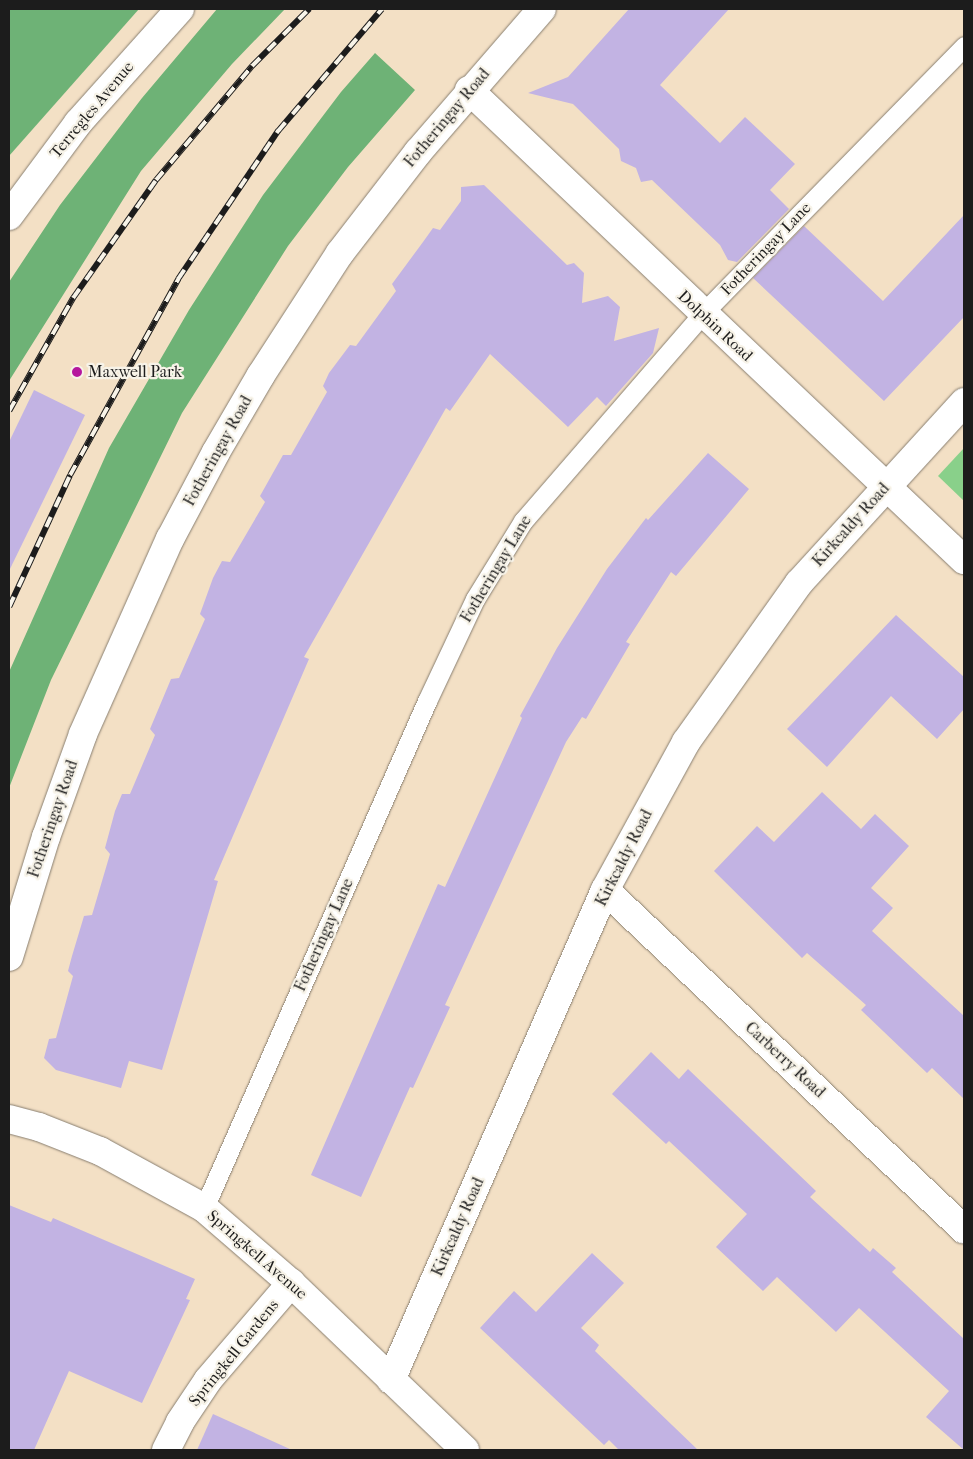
<!DOCTYPE html>
<html>
<head>
<meta charset="utf-8">
<style>
  body { margin:0 }
  #map { position:relative; width:973px; height:1459px; overflow:hidden; background:#f3e0c5; font-family:"IM FELL French Canon",serif }
  div>[style] { position:absolute }
  .green>* { inset:0; background:#89d08a }
  .forest>* { inset:0; background:#6eb276 }
  .building>* { inset:0; background:#c2b3e3 }
  .roads { filter:drop-shadow(0 0 1px #887e70) drop-shadow(0 0 1px #887e70) }
  .service>* { height:19px; margin:-9.5px; padding:0 9.5px; transform-origin:9.5px; border-radius:9.5px; background:#fff }
  .minor>* { height:28px; margin:-14px; padding:0 14px; transform-origin:14px; border-radius:14px; background:#fff }
  .rail>* { height:5.5px; margin-top:-2.75px; transform-origin:0; background:repeating-linear-gradient(90deg,#f7f3e8 0 11px,#1c1c1c 0 22px); box-sizing:border-box; border-block:1px solid #1c1c1c }
  .dots>* { width:14px; height:14px; translate:-50% -50%; box-sizing:border-box; border:2px solid #f7f3e8; border-radius:50% }
  span { translate:-50% -50%; white-space:nowrap; text-align:center; line-height:1.15; -webkit-text-stroke:4.5px #f7f3e8; paint-order:stroke }
  .street-label { font-size:16px; color:#1c1c1c }
  .poi-label { font-size:16px; color:#1c1c1c }
  .left { translate:0 -50%; text-align:left }
  .frame { position:absolute; inset:0; border:10px solid #1c1c1c; pointer-events:none }
</style>
</head>
<body>
<div id="map">
  <div class="green">
    <div style="clip-path:polygon(964px 448px,964px 501px,938px 476px)"></div>
  </div>
  <div class="forest">
    <div style="clip-path:polygon(9px 9px,139px 9px,9px 156px)"></div>
    <div style="clip-path:polygon(217px 9px,285px 9px,232px 64px,141px 171px,9px 381px,9px 282px,60px 205px,142px 98px)"></div>
    <div style="clip-path:polygon(375px 53px,415px 90px,348px 167px,288px 246px,182px 413px,51px 680px,9px 788px,9px 672px,109px 448px,189px 310px,263px 195px,341px 92px)"></div>
  </div>
  <div class="building">
    <div style="clip-path:polygon(629px 9px,729px 9px,660px 85px,720px 143px,745px 117px,795px 164px,770px 190px,789px 209px,737px 262px,728px 260px,720px 245px,652px 180px,641px 182px,636px 168px,621px 161px,619px 149px,573px 104px,528px 93px,568px 77px)"></div>
    <div style="clip-path:polygon(484px 185px,567px 265px,574px 263px,584px 273px,582px 303px,608px 296px,620px 307px,614px 341px,659px 328px,653px 353px,606px 406px,597px 397px,568px 427px,490px 354px,450px 411px,446px 408px,304px 657px,309px 659px,214px 880px,218px 881px,162px 1070px,129px 1061px,121px 1088px,56px 1070px,44px 1058px,49px 1039px,56px 1038px,73px 976px,68px 971px,72px 956px,84px 916px,92px 915px,110px 854px,105px 848px,115px 811px,122px 794px,130px 794px,155px 735px,150px 729px,171px 679px,179px 678px,205px 619px,200px 614px,213px 578px,222px 561px,230px 562px,265px 502px,260px 496px,283px 455px,291px 455px,327px 392px,323px 386px,329px 373px,350px 345px,356px 346px,396px 291px,392px 284px,423px 242px,433px 228px,440px 230px,461px 201px,461px 187px)"></div>
    <div style="clip-path:polygon(964px 215px,964px 317px,884px 401px,753px 278px,804px 226px,883px 301px)"></div>
    <div style="clip-path:polygon(34px 390px,85px 415px,9px 571px,9px 442px)"></div>
    <div style="clip-path:polygon(708px 453px,749px 489px,676px 576px,671px 572px,626px 642px,630px 644px,586px 719px,582px 717px,566px 742px,445px 1005px,450px 1007px,413px 1088px,410px 1087px,361px 1197px,311px 1175px,438px 884px,445px 887px,522px 718px,520px 716px,557px 648px,607px 569px,646px 518px,648px 520px)"></div>
    <div style="clip-path:polygon(896px 615px,964px 677px,964px 709px,937px 739px,891px 696px,827px 767px,787px 729px)"></div>
    <div style="clip-path:polygon(822px 792px,861px 829px,875px 814px,909px 846px,871px 888px,893px 908px,872px 931px,964px 1016px,964px 1099px,932px 1068px,927px 1073px,861px 1010px,866px 1005px,807px 953px,802px 958px,714px 871px,757px 826px,774px 842px)"></div>
    <div style="clip-path:polygon(651px 1052px,679px 1079px,688px 1069px,816px 1191px,810px 1197px,870px 1252px,873px 1248px,896px 1268px,892px 1272px,964px 1339px,964px 1450px,926px 1417px,949px 1391px,859px 1308px,836px 1332px,777px 1277px,763px 1291px,716px 1247px,747px 1214px,669px 1141px,666px 1144px,612px 1094px)"></div>
    <div style="clip-path:polygon(9px 1205px,51px 1222px,53px 1218px,195px 1279px,186px 1299px,190px 1300px,142px 1403px,69px 1371px,34px 1450px,9px 1450px)"></div>
    <div style="clip-path:polygon(592px 1253px,624px 1283px,581px 1328px,599px 1345px,595px 1351px,698px 1450px,619px 1450px,609px 1440px,604px 1445px,480px 1328px,514px 1291px,536px 1312px)"></div>
    <div style="clip-path:polygon(213px 1414px,292px 1450px,197px 1450px)"></div>
  </div>
  <div class="roads">
    <div class="service">
      <div style="left:204px;top:1208px;width:554px;rotate:-66.26deg"></div>
      <div style="left:427px;top:701px;width:113px;rotate:-64.8deg"></div>
      <div style="left:475px;top:599px;width:92px;rotate:-58.4deg"></div>
      <div style="left:523px;top:521px;width:274px;rotate:-49.1deg"></div>
      <div style="left:702px;top:314px;width:375px;rotate:-45.6deg"></div>
    </div>
    <div class="minor">
      <div style="left:469px;top:90px;width:683px;rotate:43.52deg"></div>
      <div style="left:9px;top:216px;width:116px;rotate:-53.4deg"></div>
      <div style="left:78px;top:123px;width:153px;rotate:-48.2deg"></div>
      <div style="left:605px;top:890px;width:494px;rotate:43.4deg"></div>
      <div style="left:9px;top:957px;width:126px;rotate:-72.9deg"></div>
      <div style="left:46px;top:837px;width:109px;rotate:-70.2deg"></div>
      <div style="left:83px;top:734px;width:214px;rotate:-66deg"></div>
      <div style="left:170px;top:539px;width:98px;rotate:-62.1deg"></div>
      <div style="left:216px;top:452px;width:89px;rotate:-59.7deg"></div>
      <div style="left:261px;top:375px;width:145px;rotate:-57.1deg"></div>
      <div style="left:340px;top:253px;width:128px;rotate:-52.3deg"></div>
      <div style="left:418px;top:152px;width:189px;rotate:-49.1deg"></div>
      <div style="left:9px;top:1119px;width:31px;rotate:15deg"></div>
      <div style="left:39px;top:1127px;width:66px;rotate:21.5deg"></div>
      <div style="left:100px;top:1151px;width:119px;rotate:28.7deg"></div>
      <div style="left:204px;top:1208px;width:115px;rotate:40.8deg"></div>
      <div style="left:291px;top:1283px;width:241px;rotate:43.8deg"></div>
      <div style="left:391px;top:1380px;width:535px;rotate:-66.41deg"></div>
      <div style="left:605px;top:890px;width:169px;rotate:-61.3deg"></div>
      <div style="left:686px;top:742px;width:195px;rotate:-54.6deg"></div>
      <div style="left:799px;top:583px;width:245px;rotate:-47.6deg"></div>
      <div style="left:166px;top:1450px;width:31px;rotate:-63deg"></div>
      <div style="left:180px;top:1422px;width:50px;rotate:-56.3deg"></div>
      <div style="left:208px;top:1380px;width:128px;rotate:-49.4deg"></div>
    </div>
  </div>
  <div class="rail">
    <div style="left:9px;top:411px;width:130px;rotate:-60.5deg"></div>
    <div style="left:73px;top:298px;width:144px;rotate:-54.9deg"></div>
    <div style="left:156px;top:180px;width:149px;rotate:-49.9deg"></div>
    <div style="left:252px;top:66px;width:81px;rotate:-45deg"></div>
    <div style="left:9px;top:607px;width:145px;rotate:-65.2deg"></div>
    <div style="left:70px;top:475px;width:224px;rotate:-61.1deg"></div>
    <div style="left:178px;top:279px;width:179px;rotate:-56deg"></div>
    <div style="left:278px;top:131px;width:160px;rotate:-49.6deg"></div>
  </div>
  <div class="dots">
    <div style="left:77px;top:372px;background:#b5179e"></div>
  </div>
  <div class="street-label">
    <span style="left:92px;top:110px;rotate:-50deg">Terregles Avenue</span>
    <span style="left:447px;top:118px;rotate:-50deg">Fotheringay Road</span>
    <span style="left:766px;top:249px;rotate:-46deg">Fotheringay Lane</span>
    <span style="left:715px;top:326px;rotate:43deg">Dolphin Road</span>
    <span style="left:218px;top:451px;rotate:-61deg">Fotheringay Road</span>
    <span style="left:851px;top:525px;rotate:-48deg">Kirkcaldy Road</span>
    <span style="left:496px;top:569px;rotate:-59deg">Fotheringay Lane</span>
    <span style="left:53px;top:819px;rotate:-71deg">Fotheringay Road</span>
    <span style="left:624px;top:858px;rotate:-63deg">Kirkcaldy Road</span>
    <span style="left:324px;top:935px;rotate:-66deg">Fotheringay Lane</span>
    <span style="left:785px;top:1060px;rotate:43deg">Carberry Road</span>
    <span style="left:458px;top:1227px;rotate:-66deg">Kirkcaldy Road</span>
    <span style="left:257px;top:1255px;rotate:41deg">Springkell Avenue</span>
    <span style="left:234px;top:1353px;rotate:-51deg">Springkell Gardens</span>
  </div>
  <div class="poi-label">
    <span class="left" style="left:88px;top:372px">Maxwell Park</span>
  </div>
  <div class="frame"></div>
</div>
</body>
</html>
